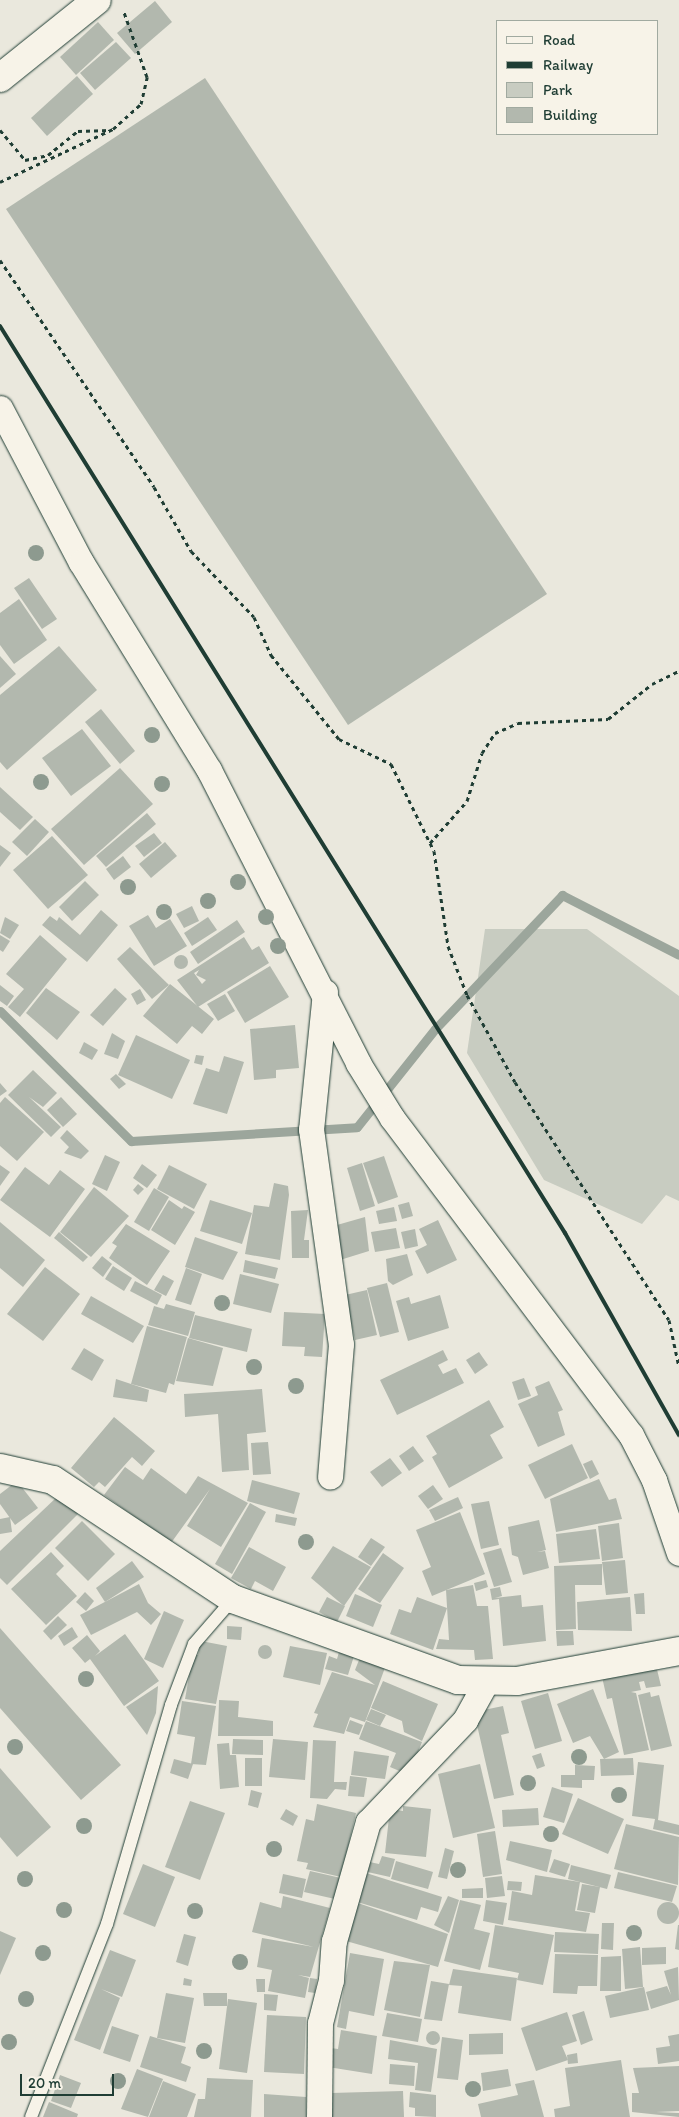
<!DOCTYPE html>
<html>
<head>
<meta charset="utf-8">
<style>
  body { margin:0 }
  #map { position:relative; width:679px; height:2117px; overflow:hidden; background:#eae8dd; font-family:Itim,sans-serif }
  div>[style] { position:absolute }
  .green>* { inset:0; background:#c8ccc1 }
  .stream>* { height:9px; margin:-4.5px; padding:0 4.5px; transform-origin:4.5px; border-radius:4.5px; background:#9ca69c }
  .building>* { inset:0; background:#b2b8ae }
  .round { border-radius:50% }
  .path>* { height:3px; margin-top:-1.5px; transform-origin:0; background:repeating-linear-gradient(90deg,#1f3d34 0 4px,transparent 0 8px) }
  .roads { filter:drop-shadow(0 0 1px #1f3d34) drop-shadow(0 0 1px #1f3d34) }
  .service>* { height:12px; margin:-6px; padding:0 6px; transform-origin:6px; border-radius:6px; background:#f7f3e8 }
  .minor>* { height:25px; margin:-12.5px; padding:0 12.5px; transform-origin:12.5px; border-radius:12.5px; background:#f7f3e8 }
  .tertiary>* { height:28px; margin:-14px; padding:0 14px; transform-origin:14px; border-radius:14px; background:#f7f3e8 }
  .rail>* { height:4px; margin:-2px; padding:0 2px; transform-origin:2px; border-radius:2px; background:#1f3d34 }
  .trees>* { width:16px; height:16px; margin:-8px; border-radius:50%; background:#8d9a8f }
  span { translate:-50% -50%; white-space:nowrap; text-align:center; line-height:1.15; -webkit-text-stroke:4px #f7f3e8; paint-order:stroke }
  .legend { position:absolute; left:496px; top:20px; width:162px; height:115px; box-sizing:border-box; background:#f7f3e8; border:1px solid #a1aaa0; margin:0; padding:6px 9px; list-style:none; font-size:15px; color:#1f3d34 }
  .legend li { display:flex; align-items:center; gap:10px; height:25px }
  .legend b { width:25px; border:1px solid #a1aaa0 }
  .scale { position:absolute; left:20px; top:2074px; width:94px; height:22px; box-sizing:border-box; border:2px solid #1f3d34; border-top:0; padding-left:6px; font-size:15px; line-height:18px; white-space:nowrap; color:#1f3d34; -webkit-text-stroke:4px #f7f3e8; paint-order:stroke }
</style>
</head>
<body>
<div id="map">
  <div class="green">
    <div style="clip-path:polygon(485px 929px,587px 929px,679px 996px,679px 1201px,666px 1195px,642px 1224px,544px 1180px,467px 1053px)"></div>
  </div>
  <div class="stream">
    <div style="left:0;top:1011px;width:185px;rotate:44.8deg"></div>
    <div style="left:131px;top:1141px;width:226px;rotate:-3.5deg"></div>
    <div style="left:357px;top:1127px;width:125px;rotate:-51.5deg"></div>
    <div style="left:435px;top:1029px;width:185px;rotate:-46.5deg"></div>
    <div style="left:562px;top:895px;width:131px;rotate:27.1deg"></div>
  </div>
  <div class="building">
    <div style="clip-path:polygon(155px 1px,172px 22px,135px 54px,117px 33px)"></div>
    <div style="clip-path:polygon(98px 22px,114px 40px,76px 75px,60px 57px)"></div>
    <div style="clip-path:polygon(116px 42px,131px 58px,95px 90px,80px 73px)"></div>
    <div style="clip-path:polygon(77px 76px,93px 94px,47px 136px,31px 118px)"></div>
    <div style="clip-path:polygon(205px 78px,547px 594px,348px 725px,6px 209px)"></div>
    <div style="clip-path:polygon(29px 578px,57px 619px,42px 629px,14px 588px)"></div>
    <div style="clip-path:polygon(19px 599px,47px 640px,14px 664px,0 645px,0 613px)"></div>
    <div style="clip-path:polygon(59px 646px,97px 690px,7px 770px,0 762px,0 695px)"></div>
    <div style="clip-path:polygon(0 656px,16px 674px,0 688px)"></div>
    <div style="clip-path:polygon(101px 709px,135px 751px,120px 764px,85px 722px)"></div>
    <div style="clip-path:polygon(82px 729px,111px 766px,71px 796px,42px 758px)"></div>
    <div style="clip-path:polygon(120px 768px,153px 804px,84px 865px,51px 829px)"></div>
    <div style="clip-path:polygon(0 787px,33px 817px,20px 830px,0 812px)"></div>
    <div style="clip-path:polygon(147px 813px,156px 824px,106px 867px,96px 856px)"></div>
    <div style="clip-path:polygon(35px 819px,49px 832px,27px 856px,12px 842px)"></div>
    <div style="clip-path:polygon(154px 833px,162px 843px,144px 857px,135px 846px)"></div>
    <div style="clip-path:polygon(52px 836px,88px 875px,48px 909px,13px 870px)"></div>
    <div style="clip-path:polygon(165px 842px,177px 856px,151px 878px,139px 864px)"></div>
    <div style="clip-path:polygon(0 845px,11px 853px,0 867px)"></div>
    <div style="clip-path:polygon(123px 856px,131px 867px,114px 880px,106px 869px)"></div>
    <div style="clip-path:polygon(85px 881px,99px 895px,72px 921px,59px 907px)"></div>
    <div style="clip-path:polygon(192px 906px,199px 921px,184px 928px,176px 914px)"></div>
    <div style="clip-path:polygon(101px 910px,118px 925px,87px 962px,42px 925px,50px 916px,57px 921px,59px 917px,80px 935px)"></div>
    <div style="clip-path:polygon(148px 915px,156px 928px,170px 919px,187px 946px,154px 966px,129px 926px)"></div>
    <div style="clip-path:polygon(5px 917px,19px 925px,10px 939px,0 933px)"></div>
    <div style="clip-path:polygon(208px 917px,217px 930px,192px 946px,184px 933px)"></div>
    <div style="clip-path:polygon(237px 920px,245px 932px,198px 964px,190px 952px)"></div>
    <div style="clip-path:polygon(0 935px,10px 941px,3px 952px,0 950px)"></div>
    <div style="clip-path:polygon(40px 935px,67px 959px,20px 1017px,8px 1007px,24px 989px,6px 974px)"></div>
    <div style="clip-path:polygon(evenodd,244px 937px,252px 950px,259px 946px,269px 963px,198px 1007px,177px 980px,244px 937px,199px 970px,196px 975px,206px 980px,202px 984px,194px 973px,199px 970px)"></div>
    <div style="clip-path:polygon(130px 947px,169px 985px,152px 999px,117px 959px)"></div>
    <div class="round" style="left:174px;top:955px;width:14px;height:14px"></div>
    <div style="clip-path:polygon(270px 966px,289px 997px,245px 1023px,227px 992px)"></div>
    <div style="clip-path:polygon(170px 984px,214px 1019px,202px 1034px,192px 1026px,177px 1044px,143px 1016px)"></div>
    <div style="clip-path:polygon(0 985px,14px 996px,7px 1006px,0 1001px)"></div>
    <div style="clip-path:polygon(46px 988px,80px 1012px,57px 1040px,26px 1013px)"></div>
    <div style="clip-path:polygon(115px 988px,127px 999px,103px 1026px,90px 1015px)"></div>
    <div style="clip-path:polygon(140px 989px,146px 1000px,137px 1005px,131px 994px)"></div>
    <div style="clip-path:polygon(225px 994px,235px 1011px,218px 1021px,207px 1004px)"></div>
    <div style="clip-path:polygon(295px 1025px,299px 1068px,276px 1070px,276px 1078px,254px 1080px,250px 1029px)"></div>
    <div style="clip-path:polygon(112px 1033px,125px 1041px,118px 1059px,104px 1054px)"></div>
    <div style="clip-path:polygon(136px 1035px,190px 1060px,172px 1099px,118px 1075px)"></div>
    <div style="clip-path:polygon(84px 1042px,98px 1050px,92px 1060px,79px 1053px)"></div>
    <div style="clip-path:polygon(196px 1055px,204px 1056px,202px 1065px,194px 1063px)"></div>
    <div style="clip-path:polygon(224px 1056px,244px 1062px,227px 1114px,193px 1104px,206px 1068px,219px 1072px)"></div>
    <div style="clip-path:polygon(33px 1070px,57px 1093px,43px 1107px,29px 1097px,61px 1127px,51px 1137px,8px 1095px)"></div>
    <div style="clip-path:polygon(116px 1074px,126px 1084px,119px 1089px,110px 1079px)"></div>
    <div style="clip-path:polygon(0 1083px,7px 1091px,0 1096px)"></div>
    <div style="clip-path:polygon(5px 1097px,44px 1132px,17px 1161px,0 1146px,0 1103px)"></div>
    <div style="clip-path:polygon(61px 1097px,77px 1114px,63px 1127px,47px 1110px)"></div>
    <div style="clip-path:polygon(67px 1130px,89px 1151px,81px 1159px,64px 1153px,69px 1147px,60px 1138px)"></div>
    <div style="clip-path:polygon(105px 1155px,120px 1162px,107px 1191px,92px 1184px)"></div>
    <div style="clip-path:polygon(384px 1156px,398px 1197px,378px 1204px,363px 1163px)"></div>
    <div style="clip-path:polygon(362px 1163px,375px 1206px,360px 1211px,347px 1168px)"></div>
    <div style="clip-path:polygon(142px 1164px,157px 1175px,147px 1188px,133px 1178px)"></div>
    <div style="clip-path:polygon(0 1165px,10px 1172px,0 1186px)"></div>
    <div style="clip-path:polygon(169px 1165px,207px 1184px,194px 1209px,157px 1189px)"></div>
    <div style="clip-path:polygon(25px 1167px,49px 1185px,60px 1170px,85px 1189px,50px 1237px,0 1200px)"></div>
    <div style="clip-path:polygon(274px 1183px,288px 1186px,289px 1195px,280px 1260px,245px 1254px,254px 1205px,269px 1207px)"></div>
    <div style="clip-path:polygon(138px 1184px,144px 1189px,138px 1195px,133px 1190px)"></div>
    <div style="clip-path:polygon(94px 1187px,129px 1216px,91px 1257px,60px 1232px)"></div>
    <div style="clip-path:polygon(154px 1188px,169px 1197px,149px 1231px,134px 1222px)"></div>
    <div style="clip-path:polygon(169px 1200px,182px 1209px,184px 1206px,195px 1212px,175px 1245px,151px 1230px)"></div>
    <div style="clip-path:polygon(210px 1200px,252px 1213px,242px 1244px,200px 1231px)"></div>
    <div style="clip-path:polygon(409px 1202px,413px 1216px,402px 1219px,398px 1205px)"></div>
    <div style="clip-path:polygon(394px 1207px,397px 1221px,379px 1224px,376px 1211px)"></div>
    <div style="clip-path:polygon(308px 1210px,304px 1240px,309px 1240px,309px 1258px,292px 1258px,291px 1211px)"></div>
    <div style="clip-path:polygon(365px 1217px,369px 1251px,340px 1260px,330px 1227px)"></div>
    <div style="clip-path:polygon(438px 1220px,457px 1260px,427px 1274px,415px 1251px,427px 1245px,419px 1229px)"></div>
    <div style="clip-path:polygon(0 1222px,45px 1260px,23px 1287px,0 1268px)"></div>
    <div style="clip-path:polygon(126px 1224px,170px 1251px,147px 1285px,109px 1258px,117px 1246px,112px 1243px)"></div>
    <div style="clip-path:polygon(396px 1228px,400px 1248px,375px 1252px,371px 1232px)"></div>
    <div style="clip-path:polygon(415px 1229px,418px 1246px,405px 1249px,401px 1232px)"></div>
    <div style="clip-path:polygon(59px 1232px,88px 1257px,83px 1262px,54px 1238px)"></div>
    <div style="clip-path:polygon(195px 1237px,238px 1252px,223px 1280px,185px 1267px)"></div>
    <div style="clip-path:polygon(407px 1254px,413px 1275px,393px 1285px,388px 1281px,386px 1259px)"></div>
    <div style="clip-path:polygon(102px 1256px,112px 1264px,103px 1277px,92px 1268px)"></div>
    <div style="clip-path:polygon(245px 1260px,278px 1268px,275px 1279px,243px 1272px)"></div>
    <div style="clip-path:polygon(113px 1266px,132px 1278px,124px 1291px,105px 1279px)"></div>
    <div style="clip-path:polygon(45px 1267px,80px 1294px,43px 1341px,7px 1314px)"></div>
    <div style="clip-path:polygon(186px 1268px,202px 1274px,191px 1305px,175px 1300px)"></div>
    <div style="clip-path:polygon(240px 1274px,279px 1284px,271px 1313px,233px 1304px)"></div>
    <div style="clip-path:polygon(163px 1275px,174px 1281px,166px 1296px,154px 1290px)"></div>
    <div style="clip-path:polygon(135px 1281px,162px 1295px,157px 1305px,130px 1291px)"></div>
    <div style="clip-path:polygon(387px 1283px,399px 1332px,380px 1337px,367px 1288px)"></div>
    <div style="clip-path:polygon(367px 1290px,377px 1335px,355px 1340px,345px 1295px)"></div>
    <div style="clip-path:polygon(440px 1295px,449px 1328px,408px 1341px,396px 1301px,409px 1297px,411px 1304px)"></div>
    <div style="clip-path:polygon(91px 1296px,144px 1326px,133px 1343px,81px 1314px)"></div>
    <div style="clip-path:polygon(166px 1304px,195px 1312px,188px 1336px,148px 1325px,154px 1306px,164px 1309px)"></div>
    <div style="clip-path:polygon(284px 1312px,325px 1314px,322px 1357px,304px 1356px,305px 1347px,282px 1346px)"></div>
    <div style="clip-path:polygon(195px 1315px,252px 1329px,247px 1352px,189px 1338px)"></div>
    <div style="clip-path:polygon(147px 1326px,187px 1337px,174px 1385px,169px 1383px,166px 1393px,131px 1384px)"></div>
    <div style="clip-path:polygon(188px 1338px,223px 1348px,213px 1386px,176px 1381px)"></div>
    <div style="clip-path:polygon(84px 1348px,104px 1360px,92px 1381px,71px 1369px)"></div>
    <div style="clip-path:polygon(443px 1350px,448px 1360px,438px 1365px,443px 1374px,456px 1368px,464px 1383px,397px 1415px,380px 1380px)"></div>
    <div style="clip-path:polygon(479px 1352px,488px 1365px,475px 1374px,466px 1360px)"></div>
    <div style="clip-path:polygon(524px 1378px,531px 1396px,518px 1400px,512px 1382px)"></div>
    <div style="clip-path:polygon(116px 1379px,149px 1390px,147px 1402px,113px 1397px)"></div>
    <div style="clip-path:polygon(549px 1381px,563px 1410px,558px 1412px,565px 1435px,538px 1447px,518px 1404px,538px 1395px,535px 1387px)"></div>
    <div style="clip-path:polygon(262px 1389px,266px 1432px,247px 1434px,249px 1470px,222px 1472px,218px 1414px,185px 1417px,184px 1394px)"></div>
    <div style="clip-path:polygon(489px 1400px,504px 1427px,490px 1435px,503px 1458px,449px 1488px,432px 1457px,437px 1454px,426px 1436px)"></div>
    <div style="clip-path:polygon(114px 1417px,155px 1451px,142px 1466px,132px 1457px,105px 1487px,99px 1482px,94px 1487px,71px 1468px)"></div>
    <div style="clip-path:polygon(268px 1442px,271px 1474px,253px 1475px,251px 1443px)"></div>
    <div style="clip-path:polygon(572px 1444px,588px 1478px,545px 1499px,528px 1465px)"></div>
    <div style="clip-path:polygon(413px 1446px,424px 1461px,409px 1471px,399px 1456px)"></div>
    <div style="clip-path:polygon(390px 1458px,402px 1473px,382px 1487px,370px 1472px)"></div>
    <div style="clip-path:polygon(592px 1460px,599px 1474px,590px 1479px,583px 1464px)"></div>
    <div style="clip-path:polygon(125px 1467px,143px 1480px,151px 1468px,186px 1494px,198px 1476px,248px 1503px,221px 1547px,187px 1526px,210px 1489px,171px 1543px,104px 1495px)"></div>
    <div style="clip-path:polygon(599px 1479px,609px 1500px,616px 1498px,622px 1519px,556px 1532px,550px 1499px)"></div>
    <div style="clip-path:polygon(252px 1480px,300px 1493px,294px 1514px,247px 1501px)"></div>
    <div style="clip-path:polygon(17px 1481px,38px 1508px,15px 1525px,0 1504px,0 1494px)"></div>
    <div style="clip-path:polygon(433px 1485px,443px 1499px,428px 1509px,418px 1496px)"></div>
    <div style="clip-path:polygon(59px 1495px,78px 1514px,7px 1585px,0 1578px,0 1551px)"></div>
    <div style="clip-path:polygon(458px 1497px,463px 1508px,435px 1521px,429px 1510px)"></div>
    <div style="clip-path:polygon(489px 1501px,499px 1545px,481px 1549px,471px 1504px)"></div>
    <div style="clip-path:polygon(250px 1503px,266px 1512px,232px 1574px,215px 1564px)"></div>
    <div style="clip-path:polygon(460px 1512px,485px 1574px,432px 1596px,422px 1571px,431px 1567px,416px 1530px)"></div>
    <div style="clip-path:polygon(276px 1514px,297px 1518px,295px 1526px,275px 1522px)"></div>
    <div style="clip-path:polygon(10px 1517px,12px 1532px,0 1534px,0 1519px)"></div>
    <div style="clip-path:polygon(539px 1520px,546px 1550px,537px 1552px,545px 1551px,549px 1568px,523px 1575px,518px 1557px,512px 1555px,508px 1527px)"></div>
    <div style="clip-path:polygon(82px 1521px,115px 1554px,88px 1581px,55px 1548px)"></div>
    <div style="clip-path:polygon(619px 1523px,623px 1558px,602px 1561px,598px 1526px)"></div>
    <div style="clip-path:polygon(596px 1529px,600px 1559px,559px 1563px,556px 1534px)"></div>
    <div style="clip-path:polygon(371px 1538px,385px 1547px,371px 1566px,358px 1557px)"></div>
    <div style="clip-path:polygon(333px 1546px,371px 1567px,344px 1606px,311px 1578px)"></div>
    <div style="clip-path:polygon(249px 1547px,286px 1567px,273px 1591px,255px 1581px,251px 1589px,231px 1578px)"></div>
    <div style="clip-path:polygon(501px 1548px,512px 1582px,494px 1587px,483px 1553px)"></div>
    <div style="clip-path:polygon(51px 1552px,64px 1566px,56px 1574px,77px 1596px,46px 1625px,11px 1589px)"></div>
    <div style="clip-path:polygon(383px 1553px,404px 1568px,380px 1603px,358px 1589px)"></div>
    <div style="clip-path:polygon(625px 1560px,628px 1593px,606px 1595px,602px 1562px)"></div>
    <div style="clip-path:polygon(132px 1561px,144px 1577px,105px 1602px,96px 1588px)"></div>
    <div style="clip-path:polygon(602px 1564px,602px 1585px,575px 1585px,576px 1629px,556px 1630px,554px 1566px)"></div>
    <div style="clip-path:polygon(486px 1580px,488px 1587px,476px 1591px,474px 1583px)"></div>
    <div style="clip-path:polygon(139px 1584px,148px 1603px,161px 1614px,151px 1625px,137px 1612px,91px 1635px,80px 1615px)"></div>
    <div style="clip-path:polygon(473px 1585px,477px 1606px,488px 1606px,493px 1659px,475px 1660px,474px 1650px,436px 1649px,439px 1639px,449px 1640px,446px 1590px)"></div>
    <div style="clip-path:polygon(500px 1587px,502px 1596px,495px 1598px,521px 1595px,522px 1607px,543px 1605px,546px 1641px,503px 1646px,499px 1599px,492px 1600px,490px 1589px)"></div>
    <div style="clip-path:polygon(85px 1592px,94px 1601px,86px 1611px,76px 1602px)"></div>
    <div style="clip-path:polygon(644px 1593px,645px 1614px,636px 1614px,634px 1594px)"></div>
    <div style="clip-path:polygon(355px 1594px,382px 1605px,373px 1627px,346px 1616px)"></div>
    <div style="clip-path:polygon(327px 1597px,345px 1606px,337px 1622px,319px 1612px)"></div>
    <div style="clip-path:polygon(417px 1597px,447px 1608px,433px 1650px,390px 1634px,399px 1609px,411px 1613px)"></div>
    <div style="clip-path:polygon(630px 1597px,632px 1631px,578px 1630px,577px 1602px)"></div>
    <div style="clip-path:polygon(164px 1611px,184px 1620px,163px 1668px,144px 1659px)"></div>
    <div style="clip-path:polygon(58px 1616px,67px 1625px,51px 1640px,43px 1631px)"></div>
    <div style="clip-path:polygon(227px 1626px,242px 1627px,241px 1640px,227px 1639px)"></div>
    <div style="clip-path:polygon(72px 1627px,78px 1637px,64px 1646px,58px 1636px)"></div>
    <div style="clip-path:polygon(0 1628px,121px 1765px,81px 1800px,0 1708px)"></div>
    <div style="clip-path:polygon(556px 1631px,573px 1631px,574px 1645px,557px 1646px)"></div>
    <div style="clip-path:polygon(125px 1634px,159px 1681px,124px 1706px,90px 1659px,85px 1663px,72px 1648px,87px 1635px,100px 1651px,95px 1656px)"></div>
    <div style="clip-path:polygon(201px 1641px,227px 1646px,216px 1704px,185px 1699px,193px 1654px,198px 1655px)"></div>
    <div class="round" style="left:258px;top:1645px;width:14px;height:14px"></div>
    <div style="clip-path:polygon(290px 1646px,327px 1653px,320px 1685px,283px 1677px)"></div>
    <div style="clip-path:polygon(339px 1652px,354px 1656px,348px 1675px,325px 1669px,329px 1656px,337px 1659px)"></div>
    <div style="clip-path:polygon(361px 1655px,386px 1665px,365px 1722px,350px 1717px,344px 1734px,313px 1727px,318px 1714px,314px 1713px,332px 1672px,375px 1685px,355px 1670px)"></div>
    <div style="clip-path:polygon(654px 1657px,661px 1686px,646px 1688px,644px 1681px,639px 1682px,641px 1690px,631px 1692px,636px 1693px,649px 1750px,624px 1755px,612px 1698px,607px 1699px,602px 1677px)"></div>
    <div style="clip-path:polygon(383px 1681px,438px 1704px,422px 1741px,404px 1732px,402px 1721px,371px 1708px)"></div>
    <div style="clip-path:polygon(158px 1686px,156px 1713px,147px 1735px,126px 1707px)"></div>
    <div style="clip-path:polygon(593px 1689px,619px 1752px,604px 1759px,590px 1736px,573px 1743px,557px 1704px)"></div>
    <div style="clip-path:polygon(650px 1692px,651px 1697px,659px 1695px,672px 1746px,651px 1751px,638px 1695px)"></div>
    <div style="clip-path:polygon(548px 1693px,562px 1741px,535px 1749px,521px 1701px)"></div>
    <div style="clip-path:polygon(219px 1700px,239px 1701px,238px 1717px,273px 1721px,273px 1736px,218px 1736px)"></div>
    <div style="clip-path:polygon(182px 1701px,216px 1706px,206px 1765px,191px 1764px,195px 1737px,177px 1734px)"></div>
    <div style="clip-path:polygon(503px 1706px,509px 1733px,501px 1735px,514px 1795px,494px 1799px,474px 1712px)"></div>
    <div style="clip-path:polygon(371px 1709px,386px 1715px,380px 1726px,366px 1720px)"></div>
    <div style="clip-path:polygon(350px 1720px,363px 1725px,359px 1735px,346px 1731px)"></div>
    <div style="clip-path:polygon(366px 1721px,422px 1742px,409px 1775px,390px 1767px,396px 1753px,359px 1739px)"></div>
    <div style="clip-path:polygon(233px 1739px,263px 1740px,263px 1755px,232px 1754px)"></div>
    <div style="clip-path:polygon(273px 1739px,308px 1742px,305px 1780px,269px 1777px)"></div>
    <div style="clip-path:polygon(313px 1740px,336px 1741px,334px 1782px,347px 1782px,346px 1790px,335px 1789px,327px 1799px,310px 1798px)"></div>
    <div style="clip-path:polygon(229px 1743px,230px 1755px,236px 1755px,239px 1787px,220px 1789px,217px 1744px)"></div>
    <div style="clip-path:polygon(354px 1751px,389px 1756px,385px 1779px,351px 1775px)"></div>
    <div style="clip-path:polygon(541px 1753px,545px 1766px,537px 1769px,532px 1756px)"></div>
    <div style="clip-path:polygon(245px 1758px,262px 1758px,262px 1786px,245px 1786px)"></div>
    <div style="clip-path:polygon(633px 1758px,634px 1775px,601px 1776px,600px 1759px)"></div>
    <div style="clip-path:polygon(174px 1759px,193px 1764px,188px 1779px,170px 1773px)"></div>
    <div style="clip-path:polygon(638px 1762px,664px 1765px,658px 1820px,679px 1825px,679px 1835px,653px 1829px,655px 1819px,632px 1816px)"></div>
    <div style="clip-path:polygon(480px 1764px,495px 1828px,453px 1838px,438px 1774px)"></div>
    <div style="clip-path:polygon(575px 1765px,595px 1766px,594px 1780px,582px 1780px,582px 1788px,561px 1787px,561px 1775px,575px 1775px)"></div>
    <div style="clip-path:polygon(0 1768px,51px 1827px,17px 1857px,0 1837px)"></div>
    <div style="clip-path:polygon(350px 1776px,367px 1778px,364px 1797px,348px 1796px)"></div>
    <div style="clip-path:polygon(552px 1787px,573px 1794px,564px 1823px,543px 1817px)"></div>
    <div style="clip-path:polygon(251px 1790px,262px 1793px,258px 1808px,248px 1805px)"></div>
    <div style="clip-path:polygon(578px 1798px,624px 1819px,608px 1854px,562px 1834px)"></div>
    <div style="clip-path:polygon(190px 1801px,225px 1813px,200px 1880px,165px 1867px)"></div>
    <div style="clip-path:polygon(317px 1804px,356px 1813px,341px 1877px,306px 1869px,308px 1863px,297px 1861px,306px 1819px,314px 1821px)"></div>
    <div style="clip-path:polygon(403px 1806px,431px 1809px,426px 1857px,385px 1853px,390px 1809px,403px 1811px)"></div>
    <div style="clip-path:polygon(538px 1808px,539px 1825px,503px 1827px,502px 1810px)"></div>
    <div style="clip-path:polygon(286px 1809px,298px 1816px,293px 1826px,280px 1819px)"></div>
    <div style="clip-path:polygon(626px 1824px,679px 1837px,678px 1885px,614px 1869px)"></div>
    <div style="clip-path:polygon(495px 1831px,502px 1874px,483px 1877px,477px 1834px)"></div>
    <div style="clip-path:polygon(510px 1841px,552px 1850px,547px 1872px,506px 1860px)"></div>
    <div style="clip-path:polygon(445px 1848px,454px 1851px,447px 1879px,438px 1877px)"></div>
    <div style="clip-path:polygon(382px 1856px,395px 1859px,390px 1877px,363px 1871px,365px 1861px,379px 1864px)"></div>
    <div style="clip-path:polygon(554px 1859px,570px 1864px,565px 1877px,549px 1872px)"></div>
    <div style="clip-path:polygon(396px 1861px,433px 1872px,428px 1889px,391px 1879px)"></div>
    <div style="clip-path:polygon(143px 1864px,175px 1877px,155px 1927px,123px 1914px)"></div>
    <div style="clip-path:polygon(571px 1865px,611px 1875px,607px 1889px,568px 1879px)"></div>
    <div style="clip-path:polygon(310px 1871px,341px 1878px,335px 1899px,304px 1892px)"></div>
    <div style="clip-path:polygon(363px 1872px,442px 1897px,438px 1912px,421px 1907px,417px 1920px,354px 1901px)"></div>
    <div style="clip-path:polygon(618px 1872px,677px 1886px,672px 1902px,614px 1888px)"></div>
    <div style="clip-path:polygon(283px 1874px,306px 1879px,302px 1898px,279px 1893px)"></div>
    <div style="clip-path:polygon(535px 1875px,580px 1882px,575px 1911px,590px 1913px,586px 1932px,508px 1920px,512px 1891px,532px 1895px)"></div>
    <div style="clip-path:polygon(502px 1876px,505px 1896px,487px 1898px,485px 1878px)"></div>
    <div style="clip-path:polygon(508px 1881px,522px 1882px,521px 1891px,507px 1890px)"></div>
    <div style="clip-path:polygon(582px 1884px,600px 1887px,595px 1913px,577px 1910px)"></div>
    <div style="clip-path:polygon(483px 1888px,483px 1898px,462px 1898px,462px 1889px)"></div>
    <div style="clip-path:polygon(283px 1896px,330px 1908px,310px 1977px,298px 1975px,309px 1978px,305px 1998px,268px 1991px,272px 1970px,257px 1967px,262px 1938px,314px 1947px,252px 1932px,260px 1902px,281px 1908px)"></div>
    <div style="clip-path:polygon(448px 1896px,459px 1900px,449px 1933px,434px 1925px)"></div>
    <div style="clip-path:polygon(460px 1900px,481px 1905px,474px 1929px,490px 1933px,480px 1970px,444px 1961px)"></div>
    <div style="clip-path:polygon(486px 1900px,507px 1903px,503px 1925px,483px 1921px)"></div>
    <div class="round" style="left:657px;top:1902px;width:22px;height:22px"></div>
    <div style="clip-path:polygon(358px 1903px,448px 1934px,438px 1967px,346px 1941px)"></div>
    <div style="clip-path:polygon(602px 1923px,614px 1923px,613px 1950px,601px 1949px)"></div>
    <div style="clip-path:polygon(495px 1925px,554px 1935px,543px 1985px,517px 1980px,519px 1973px,488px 1967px)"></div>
    <div style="clip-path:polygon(678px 1925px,679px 1925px,679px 1950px,675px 1949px)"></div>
    <div style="clip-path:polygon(0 1931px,16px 1938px,0 1975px)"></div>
    <div style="clip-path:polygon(555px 1932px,599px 1934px,598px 1954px,554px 1952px)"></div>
    <div style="clip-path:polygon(184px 1934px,196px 1937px,188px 1966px,176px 1962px)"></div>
    <div style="clip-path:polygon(640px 1947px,643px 1987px,625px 1989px,622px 1949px)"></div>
    <div style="clip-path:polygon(666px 1947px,666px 1964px,642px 1965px,642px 1948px)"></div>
    <div style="clip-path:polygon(110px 1950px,136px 1960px,122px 1997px,101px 1989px,120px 1998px,100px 2050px,74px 2040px)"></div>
    <div style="clip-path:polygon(350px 1953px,384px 1959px,374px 2016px,349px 2011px,346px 2029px,337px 2027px)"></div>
    <div style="clip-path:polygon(555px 1954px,598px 1955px,597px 1986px,578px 1986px,577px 1994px,553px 1993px)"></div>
    <div style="clip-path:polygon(621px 1956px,621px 1991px,600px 1991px,601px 1957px)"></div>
    <div style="clip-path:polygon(394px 1961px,430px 1965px,420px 2017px,384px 2010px)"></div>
    <div style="clip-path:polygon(678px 1967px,679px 2000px,651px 2009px,646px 1992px,667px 1986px,671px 1995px,664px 1971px)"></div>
    <div style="clip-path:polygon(453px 1969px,517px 1978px,511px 2021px,458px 2013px,462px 1986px,449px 1985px)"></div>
    <div style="clip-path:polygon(184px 1978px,192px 1980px,191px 1986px,183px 1985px)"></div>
    <div style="clip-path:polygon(310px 1978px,317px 1979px,315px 1993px,308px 1992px)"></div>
    <div style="clip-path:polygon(256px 1979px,265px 1979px,265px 1992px,257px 1992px)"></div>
    <div style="clip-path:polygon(431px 1981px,449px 1984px,442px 2021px,424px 2019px)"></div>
    <div style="clip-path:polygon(644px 1987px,649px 2010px,610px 2018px,605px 1996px)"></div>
    <div style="clip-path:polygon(166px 1993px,194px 1998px,185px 2043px,157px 2038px)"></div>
    <div style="clip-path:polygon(203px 1993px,227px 1993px,227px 2006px,204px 2006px)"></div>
    <div style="clip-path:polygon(264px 1994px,278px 1995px,276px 2011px,264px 2010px)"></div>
    <div style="clip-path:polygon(228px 1999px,257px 2003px,247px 2073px,219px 2069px)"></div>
    <div style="clip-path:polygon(584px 2011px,593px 2040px,581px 2045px,572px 2015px)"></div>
    <div style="clip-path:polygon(567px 2012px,577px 2041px,562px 2046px,568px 2060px,536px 2071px,521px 2028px)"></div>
    <div style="clip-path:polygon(387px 2013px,422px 2019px,418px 2042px,382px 2036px)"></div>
    <div style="clip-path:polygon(267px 2015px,306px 2017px,304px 2074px,264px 2072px)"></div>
    <div style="clip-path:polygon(112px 2026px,139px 2035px,130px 2062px,103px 2053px)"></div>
    <div style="clip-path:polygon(341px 2030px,377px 2036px,372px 2074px,328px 2067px,331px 2048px,338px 2049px)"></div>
    <div class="round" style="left:426px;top:2031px;width:14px;height:14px"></div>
    <div style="clip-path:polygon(503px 2033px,503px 2054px,469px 2055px,469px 2034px)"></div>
    <div style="clip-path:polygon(679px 2034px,679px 2061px,658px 2064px,656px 2048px,670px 2046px,668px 2036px)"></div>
    <div style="clip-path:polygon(150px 2036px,186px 2047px,181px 2063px,191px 2067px,186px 2082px,140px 2067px)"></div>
    <div style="clip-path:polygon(442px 2037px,463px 2040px,458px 2080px,437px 2078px)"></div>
    <div style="clip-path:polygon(390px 2040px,437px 2049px,431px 2092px,415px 2090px,418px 2063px,388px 2059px)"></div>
    <div style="clip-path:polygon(577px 2053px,578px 2063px,568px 2064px,567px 2055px)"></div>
    <div style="clip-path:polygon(621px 2060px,630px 2117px,555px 2117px,554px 2109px,570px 2106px,565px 2068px)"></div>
    <div style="clip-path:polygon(390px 2064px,415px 2066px,414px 2086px,389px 2084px)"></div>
    <div style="clip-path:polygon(679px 2066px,679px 2111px,656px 2112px,679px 2113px,679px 2117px,632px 2112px,632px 2093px,639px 2093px,633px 2068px)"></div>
    <div style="clip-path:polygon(137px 2069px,163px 2079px,148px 2117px,121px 2109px)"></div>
    <div style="clip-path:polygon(508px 2069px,511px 2086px,483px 2091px,481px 2073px)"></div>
    <div style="clip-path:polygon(60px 2075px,81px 2083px,71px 2108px,51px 2101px)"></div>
    <div style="clip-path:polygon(207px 2078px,253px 2080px,251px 2117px,194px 2117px,198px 2099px,205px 2099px)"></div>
    <div style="clip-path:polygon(534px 2080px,544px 2117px,481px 2117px,478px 2104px,518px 2095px,515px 2084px)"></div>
    <div style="clip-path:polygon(163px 2081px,196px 2094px,187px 2117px,149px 2117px)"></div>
    <div style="clip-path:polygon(403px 2091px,404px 2117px,332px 2117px,331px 2093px)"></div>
    <div style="clip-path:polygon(410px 2092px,436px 2095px,436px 2117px,415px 2116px,415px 2108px,409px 2107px)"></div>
    <div style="clip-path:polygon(264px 2094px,306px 2097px,306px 2117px,264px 2117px)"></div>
    <div style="clip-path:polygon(49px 2102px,78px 2114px,77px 2117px,43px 2117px)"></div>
  </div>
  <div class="path">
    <div style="left:0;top:130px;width:39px;rotate:50deg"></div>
    <div style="left:25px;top:160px;width:24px;rotate:-12deg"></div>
    <div style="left:48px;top:155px;width:38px;rotate:-39deg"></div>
    <div style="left:78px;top:131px;width:32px;rotate:-2deg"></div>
    <div style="left:0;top:182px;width:125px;rotate:-25.1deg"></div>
    <div style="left:113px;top:129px;width:38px;rotate:-42deg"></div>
    <div style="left:141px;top:104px;width:28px;rotate:-77deg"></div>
    <div style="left:147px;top:77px;width:69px;rotate:-109.5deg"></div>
    <div style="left:0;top:260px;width:274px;rotate:55.8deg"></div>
    <div style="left:154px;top:487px;width:74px;rotate:60deg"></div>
    <div style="left:191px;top:551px;width:91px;rotate:46.3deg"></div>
    <div style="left:254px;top:617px;width:42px;rotate:65.9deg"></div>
    <div style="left:271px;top:655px;width:108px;rotate:51deg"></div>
    <div style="left:339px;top:739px;width:58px;rotate:25.7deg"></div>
    <div style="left:391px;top:764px;width:97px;rotate:63.7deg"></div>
    <div style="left:434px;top:851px;width:96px;rotate:81.6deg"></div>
    <div style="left:448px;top:946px;width:53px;rotate:68.8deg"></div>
    <div style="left:467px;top:995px;width:99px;rotate:61.1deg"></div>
    <div style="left:515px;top:1082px;width:283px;rotate:57.1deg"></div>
    <div style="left:669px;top:1320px;width:48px;rotate:78deg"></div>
    <div style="left:430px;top:843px;width:56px;rotate:-48.6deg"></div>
    <div style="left:467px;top:801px;width:50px;rotate:-72.6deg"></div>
    <div style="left:482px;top:753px;width:24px;rotate:-57deg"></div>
    <div style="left:495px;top:733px;width:25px;rotate:-23deg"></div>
    <div style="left:518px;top:723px;width:90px;rotate:-2.5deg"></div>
    <div style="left:608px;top:719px;width:56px;rotate:-38.5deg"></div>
    <div style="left:652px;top:684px;width:30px;rotate:-26deg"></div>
  </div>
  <div class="roads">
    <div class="service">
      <div style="left:31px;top:2117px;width:207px;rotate:-68.5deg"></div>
      <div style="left:107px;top:1924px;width:228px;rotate:-73.7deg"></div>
      <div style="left:171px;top:1705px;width:65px;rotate:-69.3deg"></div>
      <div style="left:194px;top:1644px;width:60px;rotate:-49.1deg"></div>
    </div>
    <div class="minor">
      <div style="left:0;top:408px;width:174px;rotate:62.3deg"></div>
      <div style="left:81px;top:562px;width:244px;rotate:58.4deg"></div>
      <div style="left:209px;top:770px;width:329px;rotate:63deg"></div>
      <div style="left:358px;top:1063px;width:65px;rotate:58.3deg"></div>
      <div style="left:392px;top:1118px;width:397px;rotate:53deg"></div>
      <div style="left:631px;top:1435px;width:51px;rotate:62.9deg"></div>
      <div style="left:654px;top:1480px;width:77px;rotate:71.1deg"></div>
      <div style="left:325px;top:992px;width:138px;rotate:95.8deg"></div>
      <div style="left:311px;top:1129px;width:217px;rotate:82.1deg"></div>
      <div style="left:341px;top:1344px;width:133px;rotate:94.7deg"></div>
      <div style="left:319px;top:2117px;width:94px;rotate:-89.4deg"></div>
      <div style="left:320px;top:2023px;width:44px;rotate:-75.7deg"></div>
      <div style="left:331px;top:1980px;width:39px;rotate:-86deg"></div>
      <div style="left:334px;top:1941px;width:124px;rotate:-74.1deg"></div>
      <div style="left:368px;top:1822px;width:141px;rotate:-46.4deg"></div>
      <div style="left:465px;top:1720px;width:41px;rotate:-60.9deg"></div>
    </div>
    <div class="tertiary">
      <div style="left:0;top:78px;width:124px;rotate:-38.8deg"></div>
      <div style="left:0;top:1468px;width:54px;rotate:12.8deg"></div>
      <div style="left:53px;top:1480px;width:216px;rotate:33.5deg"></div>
      <div style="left:233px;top:1599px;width:239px;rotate:19.8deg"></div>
      <div style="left:458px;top:1680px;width:59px;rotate:1deg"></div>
      <div style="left:517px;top:1681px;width:165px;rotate:-10.5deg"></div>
    </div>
  </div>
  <div class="rail">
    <div style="left:0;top:326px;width:1069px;rotate:58.08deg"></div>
    <div style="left:565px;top:1233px;width:232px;rotate:60.6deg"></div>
  </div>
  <div class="trees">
    <div style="left:36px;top:553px"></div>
    <div style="left:152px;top:735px"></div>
    <div style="left:41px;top:782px"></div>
    <div style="left:162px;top:784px"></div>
    <div style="left:238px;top:882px"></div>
    <div style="left:128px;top:887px"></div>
    <div style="left:208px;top:901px"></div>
    <div style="left:164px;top:912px"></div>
    <div style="left:266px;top:917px"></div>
    <div style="left:278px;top:946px"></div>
    <div style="left:222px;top:1303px"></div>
    <div style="left:254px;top:1367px"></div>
    <div style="left:296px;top:1386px"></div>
    <div style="left:306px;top:1542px"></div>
    <div style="left:86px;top:1679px"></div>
    <div style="left:15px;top:1747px"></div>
    <div style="left:579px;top:1757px"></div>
    <div style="left:528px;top:1783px"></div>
    <div style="left:619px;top:1795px"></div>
    <div style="left:84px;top:1826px"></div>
    <div style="left:551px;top:1834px"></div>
    <div style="left:274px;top:1849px"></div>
    <div style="left:458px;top:1870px"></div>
    <div style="left:25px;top:1879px"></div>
    <div style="left:64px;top:1910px"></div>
    <div style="left:195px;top:1911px"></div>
    <div style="left:634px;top:1933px"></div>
    <div style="left:43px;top:1953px"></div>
    <div style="left:240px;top:1962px"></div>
    <div style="left:26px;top:1999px"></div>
    <div style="left:9px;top:2042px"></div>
    <div style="left:204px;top:2051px"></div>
    <div style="left:118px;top:2081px"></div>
    <div style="left:473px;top:2089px"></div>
  </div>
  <ul class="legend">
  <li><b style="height:6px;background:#f7f3e8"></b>Road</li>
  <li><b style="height:6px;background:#1f3d34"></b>Railway</li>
  <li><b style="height:14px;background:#c8ccc1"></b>Park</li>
  <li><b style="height:14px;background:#b2b8ae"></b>Building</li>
  </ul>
  <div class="scale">20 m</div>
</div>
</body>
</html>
